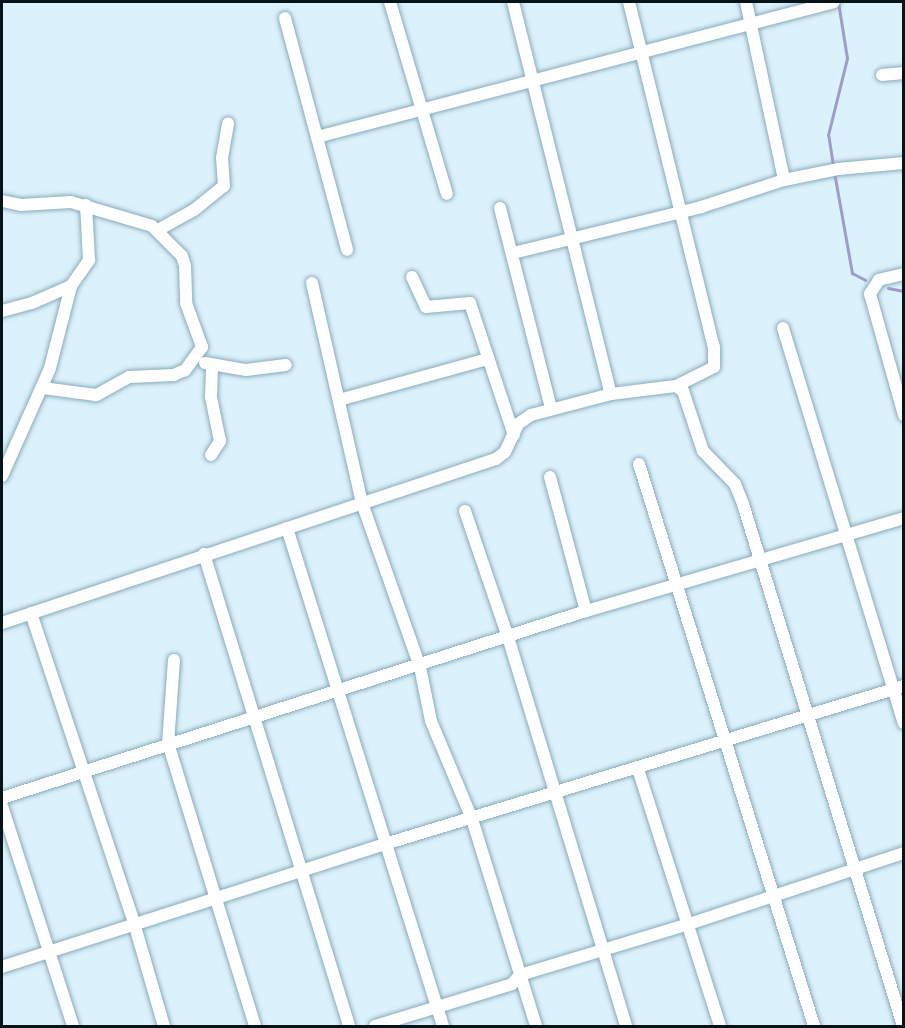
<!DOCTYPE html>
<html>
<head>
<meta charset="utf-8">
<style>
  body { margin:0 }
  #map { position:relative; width:905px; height:1028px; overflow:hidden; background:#dbf1fb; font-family:"IBM Plex Sans",sans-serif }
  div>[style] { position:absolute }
  .stream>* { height:3px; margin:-1.5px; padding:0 1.5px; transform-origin:1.5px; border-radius:1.5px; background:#9f9bca }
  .roads { filter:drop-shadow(0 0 2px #89abba) drop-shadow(0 0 2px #89abba) }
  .minor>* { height:12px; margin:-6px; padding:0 6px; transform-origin:6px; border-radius:6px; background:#fff }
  span { translate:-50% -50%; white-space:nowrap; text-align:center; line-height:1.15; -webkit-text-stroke:6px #fff; paint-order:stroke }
  .frame { position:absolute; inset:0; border:3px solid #061318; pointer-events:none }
</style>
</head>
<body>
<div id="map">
  <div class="stream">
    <div style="left:833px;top:165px;width:30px;rotate:-99deg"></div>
    <div style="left:828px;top:135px;width:79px;rotate:-76.1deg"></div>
    <div style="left:847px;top:58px;width:57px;rotate:-99.1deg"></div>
    <div style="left:834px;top:172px;width:103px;rotate:79.9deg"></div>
    <div style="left:852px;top:273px;width:15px;rotate:28deg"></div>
    <div style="left:888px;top:288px;width:16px;rotate:11deg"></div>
  </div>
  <div class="roads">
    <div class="minor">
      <div style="left:390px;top:2px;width:200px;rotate:73.5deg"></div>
      <div style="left:513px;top:2px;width:404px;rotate:76deg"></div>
      <div style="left:629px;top:2px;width:355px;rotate:76.2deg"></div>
      <div style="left:714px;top:347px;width:20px;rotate:90deg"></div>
      <div style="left:714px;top:367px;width:42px;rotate:153.4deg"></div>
      <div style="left:746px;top:2px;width:182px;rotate:77.9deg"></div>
      <div style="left:285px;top:18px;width:240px;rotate:75deg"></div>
      <div style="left:882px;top:75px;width:22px;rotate:-5deg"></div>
      <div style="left:317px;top:137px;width:534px;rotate:-14.63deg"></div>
      <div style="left:2px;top:201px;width:19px;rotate:12deg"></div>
      <div style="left:21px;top:205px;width:50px;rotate:-3.4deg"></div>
      <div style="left:71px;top:202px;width:84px;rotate:16.5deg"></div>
      <div style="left:152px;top:226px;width:42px;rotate:45deg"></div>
      <div style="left:182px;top:256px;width:10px;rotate:73deg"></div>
      <div style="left:185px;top:266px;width:37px;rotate:88deg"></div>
      <div style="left:186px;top:303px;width:47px;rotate:70deg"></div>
      <div style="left:202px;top:347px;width:29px;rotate:126deg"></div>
      <div style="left:185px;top:370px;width:12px;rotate:156deg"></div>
      <div style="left:174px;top:375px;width:45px;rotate:177.5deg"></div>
      <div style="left:129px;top:377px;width:38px;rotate:151deg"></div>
      <div style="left:96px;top:395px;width:54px;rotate:-172.6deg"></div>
      <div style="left:500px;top:208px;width:206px;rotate:75.7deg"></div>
      <div style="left:158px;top:230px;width:41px;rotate:-29.1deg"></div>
      <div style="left:194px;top:210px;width:38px;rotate:-39deg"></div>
      <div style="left:224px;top:186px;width:28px;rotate:-94deg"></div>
      <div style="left:222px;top:158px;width:35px;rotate:-80deg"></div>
      <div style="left:513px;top:253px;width:194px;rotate:-13.7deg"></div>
      <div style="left:701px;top:207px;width:87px;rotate:-18deg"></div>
      <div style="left:784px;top:180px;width:55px;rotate:-11.5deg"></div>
      <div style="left:838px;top:169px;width:66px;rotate:-5.2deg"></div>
      <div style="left:904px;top:274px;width:26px;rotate:167deg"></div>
      <div style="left:879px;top:280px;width:17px;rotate:123deg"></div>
      <div style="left:870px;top:294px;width:126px;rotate:74.3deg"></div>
      <div style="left:412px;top:277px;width:33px;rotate:65deg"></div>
      <div style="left:426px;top:307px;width:44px;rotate:-5.2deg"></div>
      <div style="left:470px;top:303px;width:139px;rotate:71.6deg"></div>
      <div style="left:312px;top:283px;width:226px;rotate:77.2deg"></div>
      <div style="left:362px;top:503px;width:174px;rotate:70.5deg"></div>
      <div style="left:420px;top:667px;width:55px;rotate:78.5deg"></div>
      <div style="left:431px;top:721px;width:106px;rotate:67.3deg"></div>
      <div style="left:472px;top:819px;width:217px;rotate:72.8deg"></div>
      <div style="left:2px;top:311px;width:31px;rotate:-15deg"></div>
      <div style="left:32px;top:303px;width:43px;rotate:-23.6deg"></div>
      <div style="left:783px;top:328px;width:413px;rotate:73deg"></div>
      <div style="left:205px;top:363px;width:42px;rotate:9.7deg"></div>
      <div style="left:246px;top:370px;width:40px;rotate:-7.1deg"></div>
      <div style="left:339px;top:400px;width:155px;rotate:-15.4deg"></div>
      <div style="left:211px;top:455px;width:17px;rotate:-57deg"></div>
      <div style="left:220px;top:441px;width:45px;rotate:-101.6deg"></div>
      <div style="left:211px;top:397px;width:32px;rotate:-88deg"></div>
      <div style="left:639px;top:464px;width:589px;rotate:72.7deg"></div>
      <div style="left:2px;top:476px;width:118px;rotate:-66deg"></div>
      <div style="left:50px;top:368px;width:85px;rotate:-75.6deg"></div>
      <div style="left:71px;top:286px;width:32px;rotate:-55deg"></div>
      <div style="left:89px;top:260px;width:55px;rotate:-93.1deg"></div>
      <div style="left:550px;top:477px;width:139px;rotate:75deg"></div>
      <div style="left:465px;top:511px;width:133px;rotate:71.2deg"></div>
      <div style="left:508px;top:637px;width:407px;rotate:73.1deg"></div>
      <div style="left:287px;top:528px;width:522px;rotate:72.61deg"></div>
      <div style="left:204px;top:554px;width:494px;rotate:72.9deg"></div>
      <div style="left:31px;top:613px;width:327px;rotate:71.6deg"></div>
      <div style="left:134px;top:923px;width:107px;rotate:73.8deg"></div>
      <div style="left:2px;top:623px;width:521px;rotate:-18.37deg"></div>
      <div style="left:496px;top:459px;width:11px;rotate:-38deg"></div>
      <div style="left:505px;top:452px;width:31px;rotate:-65deg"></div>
      <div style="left:518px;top:424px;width:16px;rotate:-35deg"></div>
      <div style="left:531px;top:415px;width:83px;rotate:-14.7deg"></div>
      <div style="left:611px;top:394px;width:65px;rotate:-7deg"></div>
      <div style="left:676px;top:386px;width:9px;rotate:36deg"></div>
      <div style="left:683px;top:391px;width:63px;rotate:71.6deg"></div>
      <div style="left:703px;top:451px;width:46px;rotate:45.9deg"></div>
      <div style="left:735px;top:484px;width:22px;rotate:68deg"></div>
      <div style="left:743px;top:504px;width:546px;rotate:72.96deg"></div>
      <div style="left:174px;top:660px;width:83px;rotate:94.1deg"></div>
      <div style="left:168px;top:743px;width:296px;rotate:72.9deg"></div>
      <div style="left:638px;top:769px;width:270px;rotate:72.3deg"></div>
      <div style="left:2px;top:798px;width:613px;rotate:-17.76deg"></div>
      <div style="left:586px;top:611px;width:331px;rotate:-16.3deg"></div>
      <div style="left:2px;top:806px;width:231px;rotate:72.1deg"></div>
      <div style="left:2px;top:967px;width:402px;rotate:-17.8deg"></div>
      <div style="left:385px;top:844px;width:543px;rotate:-16.93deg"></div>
      <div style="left:375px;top:1026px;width:143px;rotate:-17deg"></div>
      <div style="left:512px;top:984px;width:12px;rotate:-48deg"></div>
      <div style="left:520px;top:975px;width:173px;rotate:-16.8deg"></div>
      <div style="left:686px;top:925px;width:230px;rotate:-18.3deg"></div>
    </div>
  </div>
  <div class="frame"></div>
</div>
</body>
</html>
